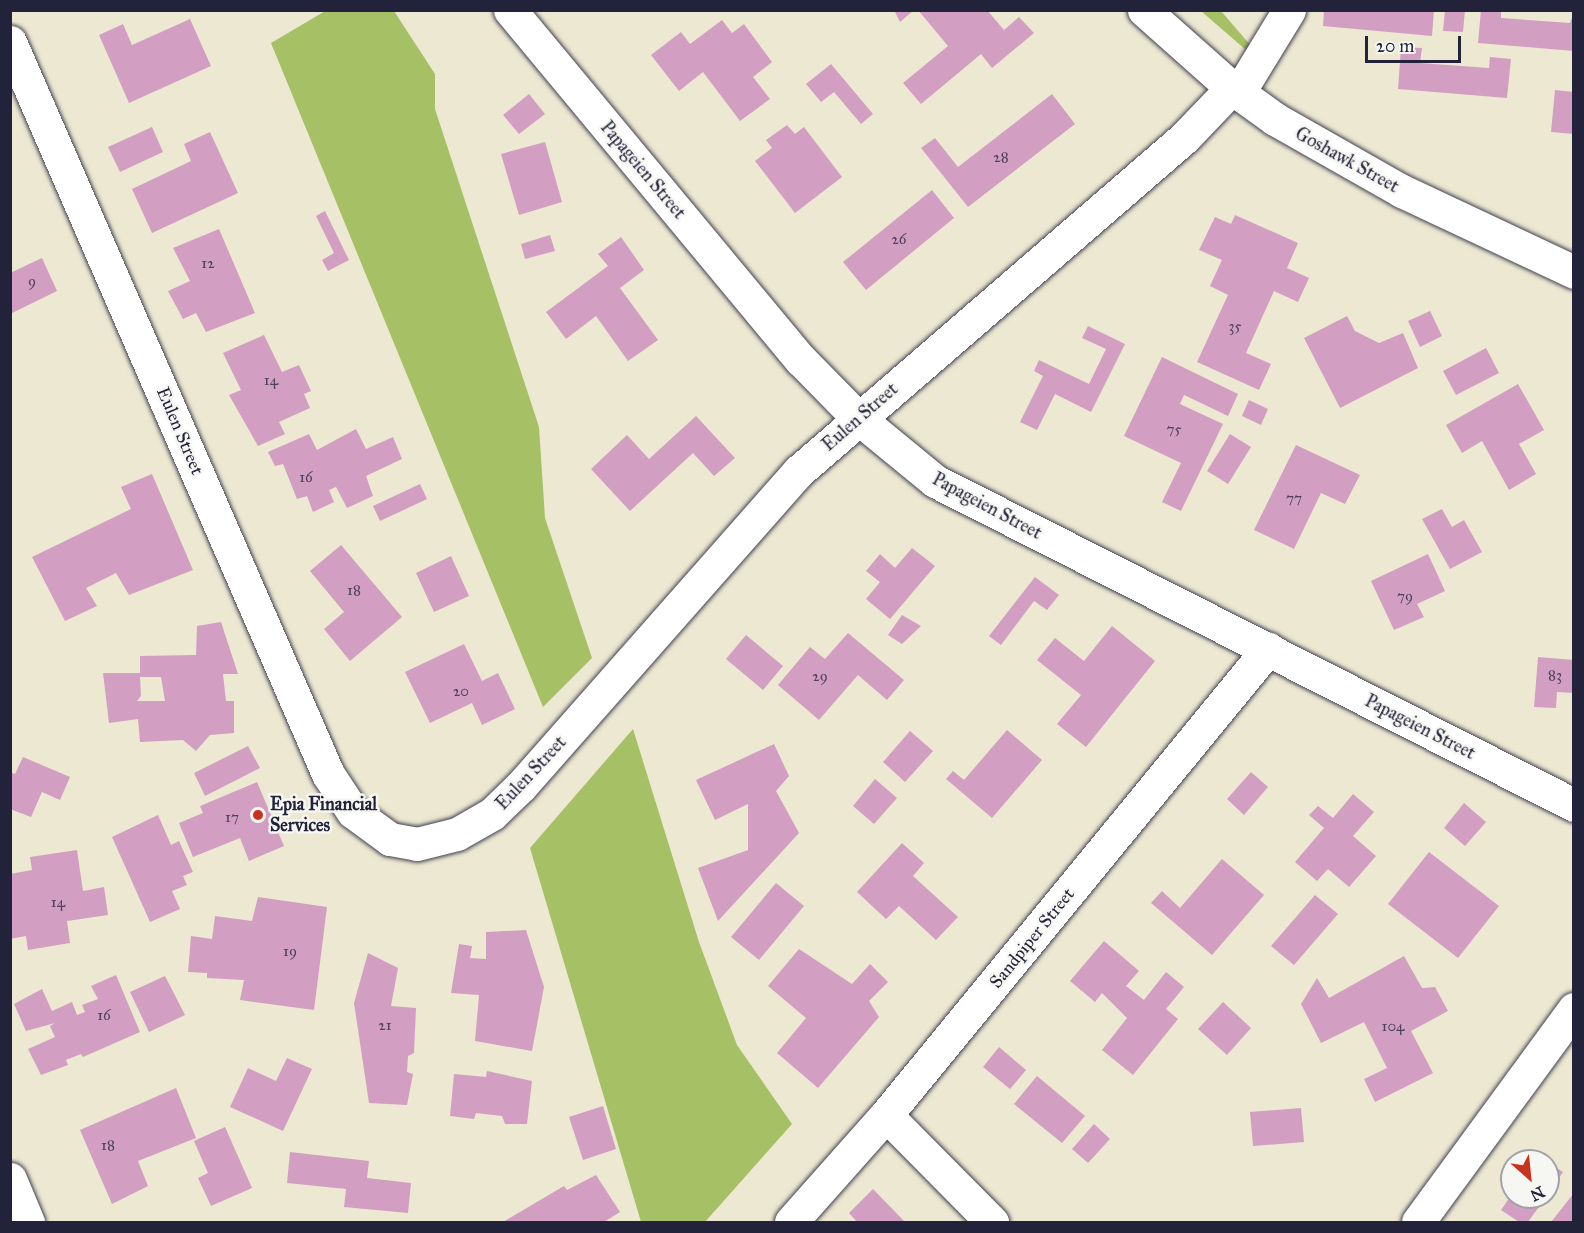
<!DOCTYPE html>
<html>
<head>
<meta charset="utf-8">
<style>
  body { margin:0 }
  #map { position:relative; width:1584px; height:1233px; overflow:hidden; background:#ede8d1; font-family:"IM FELL Great Primer",serif }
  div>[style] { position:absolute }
  .green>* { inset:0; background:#a6c066 }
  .building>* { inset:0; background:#d29fc3 }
  .roads { filter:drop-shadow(0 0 2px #404052) drop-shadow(0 0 2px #404052) }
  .street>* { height:33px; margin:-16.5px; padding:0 16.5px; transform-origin:16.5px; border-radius:16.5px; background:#fff }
  .secondary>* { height:33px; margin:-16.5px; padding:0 16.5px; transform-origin:16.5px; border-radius:16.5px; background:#fff }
  .dots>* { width:16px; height:16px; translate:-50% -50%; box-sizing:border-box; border:3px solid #f6f6f2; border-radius:50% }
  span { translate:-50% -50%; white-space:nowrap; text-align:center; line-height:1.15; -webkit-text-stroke:5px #f6f6f2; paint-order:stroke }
  .number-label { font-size:15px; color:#4e415d }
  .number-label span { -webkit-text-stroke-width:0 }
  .street-label { font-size:18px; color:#22223b }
  .poi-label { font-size:18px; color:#22223b; font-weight:700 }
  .left { translate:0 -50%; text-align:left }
  .frame { position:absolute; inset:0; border:12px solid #22223b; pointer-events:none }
  .north { position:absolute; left:1500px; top:1149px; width:60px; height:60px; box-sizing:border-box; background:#f6f6f2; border:2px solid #a1a1a9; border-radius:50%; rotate:153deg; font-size:16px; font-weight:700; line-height:24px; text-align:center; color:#22223b }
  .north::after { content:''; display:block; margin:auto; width:21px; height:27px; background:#c8321e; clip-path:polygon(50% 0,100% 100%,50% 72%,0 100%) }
  .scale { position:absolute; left:1365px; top:36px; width:96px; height:27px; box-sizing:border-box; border:3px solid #22223b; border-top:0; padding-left:8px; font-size:18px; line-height:21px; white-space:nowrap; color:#22223b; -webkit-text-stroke:4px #f6f6f2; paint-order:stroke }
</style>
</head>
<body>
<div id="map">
  <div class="green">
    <div style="clip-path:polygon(327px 10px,394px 11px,435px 74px,435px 109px,539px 427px,545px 518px,592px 658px,543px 707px,271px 43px)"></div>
    <div style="clip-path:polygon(1201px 11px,1221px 11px,1252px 47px,1246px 50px)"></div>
    <div style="clip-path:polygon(633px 729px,699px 942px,737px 1045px,792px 1124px,705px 1222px,641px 1222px,530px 848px)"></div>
  </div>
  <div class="building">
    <div style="clip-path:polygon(894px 10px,914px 10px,900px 22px)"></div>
    <div style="clip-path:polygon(918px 10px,987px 10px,1004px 30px,1019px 17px,1034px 33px,992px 68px,981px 54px,921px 104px,903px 83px,948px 46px)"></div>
    <div style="clip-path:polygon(1324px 10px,1434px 10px,1432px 36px,1323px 26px)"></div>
    <div style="clip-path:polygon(1445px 10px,1465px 10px,1463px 32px,1443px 31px)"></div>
    <div style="clip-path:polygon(1481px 10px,1501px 10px,1501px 18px,1570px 23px,1574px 12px,1574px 51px,1478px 43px)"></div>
    <div style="clip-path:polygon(190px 19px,211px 66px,129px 103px,99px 35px,123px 24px,132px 45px)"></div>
    <div style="clip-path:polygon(722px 20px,732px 33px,744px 24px,772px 62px,753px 77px,770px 99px,740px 121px,703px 72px,679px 91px,651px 55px,681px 32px,690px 44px)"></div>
    <div style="clip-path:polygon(1401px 47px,1422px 48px,1420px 63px,1489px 68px,1490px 57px,1511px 59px,1507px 98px,1398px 89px)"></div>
    <div style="clip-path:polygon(831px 64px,873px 114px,861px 124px,834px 92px,821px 102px,806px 84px)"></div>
    <div style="clip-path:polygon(1555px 90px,1574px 92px,1574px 134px,1551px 132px)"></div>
    <div style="clip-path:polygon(529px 94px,545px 114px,519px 134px,503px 115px)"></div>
    <div style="clip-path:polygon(1052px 94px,1075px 124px,968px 207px,921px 148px,935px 138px,958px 167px)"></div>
    <div style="clip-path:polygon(787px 125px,795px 134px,804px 127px,842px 177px,795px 213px,755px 161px,772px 148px,766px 140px)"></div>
    <div style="clip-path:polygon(152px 127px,163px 152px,120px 172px,108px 147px)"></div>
    <div style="clip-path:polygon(210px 132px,238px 193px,152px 233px,132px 189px,191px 161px,184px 144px)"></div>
    <div style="clip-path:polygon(545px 142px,562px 202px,519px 215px,501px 154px)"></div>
    <div style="clip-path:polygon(932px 190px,954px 218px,866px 290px,843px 262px)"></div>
    <div style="clip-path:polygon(325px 211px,349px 260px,328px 271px,322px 260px,334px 253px,316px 216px)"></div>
    <div style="clip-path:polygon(1235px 215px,1298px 243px,1287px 268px,1309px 278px,1298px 302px,1274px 291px,1246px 353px,1271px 364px,1259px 390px,1197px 362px,1228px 295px,1210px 286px,1222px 260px,1199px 250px,1215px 217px,1231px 224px)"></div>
    <div style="clip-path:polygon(219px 229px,255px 313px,206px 332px,196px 313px,183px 319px,168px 291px,190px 281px,173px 248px)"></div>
    <div style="clip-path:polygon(550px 235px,555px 251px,525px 259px,521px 244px)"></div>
    <div style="clip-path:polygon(621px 237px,644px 270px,620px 288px,658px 340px,628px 361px,596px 316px,566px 339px,546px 312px,608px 266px,598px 254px)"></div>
    <div style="clip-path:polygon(42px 258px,57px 291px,10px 314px,10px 273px)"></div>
    <div style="clip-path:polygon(1430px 311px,1442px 336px,1420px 347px,1408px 321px)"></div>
    <div style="clip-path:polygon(1347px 316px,1355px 331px,1379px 343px,1403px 333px,1418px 368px,1340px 408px,1304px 338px)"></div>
    <div style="clip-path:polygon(1088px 326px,1125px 344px,1091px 412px,1055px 394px,1037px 430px,1020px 422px,1043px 376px,1034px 371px,1039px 360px,1089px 384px,1106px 349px,1082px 338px)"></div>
    <div style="clip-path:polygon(264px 335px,282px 372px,299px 365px,311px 391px,304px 394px,310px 408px,279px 422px,285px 434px,258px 446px,229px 395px,241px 390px,223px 353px)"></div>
    <div style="clip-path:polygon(1486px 348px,1499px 373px,1456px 395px,1443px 371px)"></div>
    <div style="clip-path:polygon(1162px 357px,1238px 394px,1228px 416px,1184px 395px,1180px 404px,1223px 424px,1181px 511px,1162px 502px,1181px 463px,1124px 436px)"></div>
    <div style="clip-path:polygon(1518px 384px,1544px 430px,1519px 444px,1536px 474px,1509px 490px,1482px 441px,1462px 453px,1446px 425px)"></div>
    <div style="clip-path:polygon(1249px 400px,1268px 409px,1261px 425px,1242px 416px)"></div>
    <div style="clip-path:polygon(696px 416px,735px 458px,714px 476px,693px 453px,630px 511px,591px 469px,627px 435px,649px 459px)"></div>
    <div style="clip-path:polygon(356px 429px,366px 449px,393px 437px,402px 459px,366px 476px,373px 496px,347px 508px,336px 487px,329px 490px,334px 502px,313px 512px,307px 496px,297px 499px,283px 464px,275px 466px,268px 452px,309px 434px,317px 450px)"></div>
    <div style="clip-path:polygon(1230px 434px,1251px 447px,1228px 484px,1207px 471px)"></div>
    <div style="clip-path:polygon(1296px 445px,1360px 475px,1345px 504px,1321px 493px,1294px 549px,1254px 530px)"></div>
    <div style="clip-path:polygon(152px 474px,193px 570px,129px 595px,116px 573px,86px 588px,97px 606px,65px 621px,32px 557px,131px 509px,121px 487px)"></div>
    <div style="clip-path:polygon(420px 484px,427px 499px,380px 521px,373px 506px)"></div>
    <div style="clip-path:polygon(1442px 509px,1452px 527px,1464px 520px,1482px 552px,1450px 569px,1422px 519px)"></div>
    <div style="clip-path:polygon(341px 545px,402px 617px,350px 661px,324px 629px,344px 612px,310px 571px)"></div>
    <div style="clip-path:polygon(912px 548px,935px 566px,890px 619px,866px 599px,880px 582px,866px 571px,880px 554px,895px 568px)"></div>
    <div style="clip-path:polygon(1428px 554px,1445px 591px,1417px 604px,1424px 617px,1394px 630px,1371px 581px)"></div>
    <div style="clip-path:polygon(451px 556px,469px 596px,434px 612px,416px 573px)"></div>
    <div style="clip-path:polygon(1035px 577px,1059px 595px,1047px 610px,1034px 601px,1001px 645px,989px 636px)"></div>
    <div style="clip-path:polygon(902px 615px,921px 626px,902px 644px,888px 635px)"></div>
    <div style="clip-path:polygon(evenodd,221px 622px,238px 674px,223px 674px,226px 701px,234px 701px,234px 733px,210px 735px,196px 751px,183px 740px,140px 742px,138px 719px,109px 723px,103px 673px,140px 673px,140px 656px,196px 655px,197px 626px,221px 622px,140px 677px,161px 677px,165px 701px,137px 701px,141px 696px,140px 677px)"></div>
    <div style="clip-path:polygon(1112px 626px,1155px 661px,1086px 747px,1057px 724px,1081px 695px,1037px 660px,1055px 638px,1084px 661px)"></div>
    <div style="clip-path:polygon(848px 633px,904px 680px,887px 700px,858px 675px,819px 720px,778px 685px,810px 647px,825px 659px)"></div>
    <div style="clip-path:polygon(746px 635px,783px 666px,763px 690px,726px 659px)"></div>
    <div style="clip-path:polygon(464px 644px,482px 681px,498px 673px,515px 709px,482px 725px,472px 703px,430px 723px,405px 672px)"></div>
    <div style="clip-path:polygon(1538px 657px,1574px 660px,1574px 693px,1557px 692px,1556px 708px,1534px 707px)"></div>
    <div style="clip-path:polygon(1007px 730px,1042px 760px,992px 818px,946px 779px,953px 771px,964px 780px)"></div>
    <div style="clip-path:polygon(910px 731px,933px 751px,905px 782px,883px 762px)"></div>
    <div style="clip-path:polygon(774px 744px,789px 776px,776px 791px,799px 833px,718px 921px,698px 868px,748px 850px,748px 804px,715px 820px,696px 780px)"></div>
    <div style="clip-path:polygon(248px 746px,260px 768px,205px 796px,194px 773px)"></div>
    <div style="clip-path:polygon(23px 757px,70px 777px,60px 800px,42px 792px,31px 817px,10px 809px,10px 772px,15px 774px)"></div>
    <div style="clip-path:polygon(1251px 772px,1268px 787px,1244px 815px,1227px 799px)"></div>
    <div style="clip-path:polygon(875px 779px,897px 798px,874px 824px,853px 806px)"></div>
    <div style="clip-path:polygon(257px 782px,284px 846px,249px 861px,240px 838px,193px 857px,179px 823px,203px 813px,200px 806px)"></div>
    <div style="clip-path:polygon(1353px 794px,1374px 812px,1353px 836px,1376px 856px,1349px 887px,1328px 869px,1317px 881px,1295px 862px,1324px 828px,1309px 815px,1318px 806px,1333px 818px)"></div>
    <div style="clip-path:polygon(1464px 803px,1486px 822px,1465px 846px,1444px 828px)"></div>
    <div style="clip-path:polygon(158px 815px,171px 845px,179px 841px,193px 872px,183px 876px,187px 885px,172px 891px,180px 909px,150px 922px,112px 837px)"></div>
    <div style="clip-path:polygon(902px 843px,924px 863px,913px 876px,958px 917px,936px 940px,899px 906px,886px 919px,857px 892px)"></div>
    <div style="clip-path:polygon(77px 850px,83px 891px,104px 887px,108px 915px,67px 921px,70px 943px,28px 950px,26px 936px,10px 939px,10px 874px,32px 870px,30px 857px)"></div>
    <div style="clip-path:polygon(1429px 852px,1499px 906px,1458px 958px,1388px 904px)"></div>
    <div style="clip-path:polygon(1222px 859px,1264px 895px,1212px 955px,1151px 903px,1162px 891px,1180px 908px)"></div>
    <div style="clip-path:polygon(776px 883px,804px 906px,759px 960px,731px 937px)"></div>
    <div style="clip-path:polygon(1315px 895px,1338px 914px,1294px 965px,1271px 946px)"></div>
    <div style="clip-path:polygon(258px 897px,327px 907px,314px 1010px,240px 1000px,244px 980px,207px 978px,207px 973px,188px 972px,191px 936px,212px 939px,215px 916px,252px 921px)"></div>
    <div style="clip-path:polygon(526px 930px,544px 987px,532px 1051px,475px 1041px,479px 995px,451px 993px,459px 944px,472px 946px,470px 958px,486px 959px,486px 932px)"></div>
    <div style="clip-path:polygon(1104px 941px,1139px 971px,1126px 986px,1144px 1000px,1166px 972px,1184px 987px,1166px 1009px,1178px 1019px,1133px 1075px,1102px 1050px,1127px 1018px,1102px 993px,1095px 1002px,1070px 981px)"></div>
    <div style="clip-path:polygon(799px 949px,852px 984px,870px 964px,888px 982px,869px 1001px,879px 1017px,818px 1088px,777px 1053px,806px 1018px,768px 986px)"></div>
    <div style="clip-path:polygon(368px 953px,398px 968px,391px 1006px,416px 1008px,414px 1053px,408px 1056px,407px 1072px,413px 1074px,407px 1105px,369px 1103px,354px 1003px)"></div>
    <div style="clip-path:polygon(1404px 956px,1422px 988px,1435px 987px,1448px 1011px,1411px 1031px,1433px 1073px,1375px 1102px,1364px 1079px,1387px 1068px,1364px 1022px,1321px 1043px,1301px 1004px,1317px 978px,1329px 998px)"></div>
    <div style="clip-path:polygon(116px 975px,140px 1032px,83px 1057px,81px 1054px,66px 1060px,68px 1065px,41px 1075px,28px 1049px,55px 1037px,50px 1026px,55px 1023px,26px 1031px,14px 1004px,42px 989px,52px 1011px,72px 1002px,77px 1015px,85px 1012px,82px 1005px,98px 999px,91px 986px)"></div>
    <div style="clip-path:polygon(165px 976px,185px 1015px,149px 1032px,130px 992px)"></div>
    <div style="clip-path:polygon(1223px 1002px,1251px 1028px,1227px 1055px,1198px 1029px)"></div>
    <div style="clip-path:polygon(999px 1047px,1026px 1070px,1010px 1089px,983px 1067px)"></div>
    <div style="clip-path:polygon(287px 1058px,312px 1069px,283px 1131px,230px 1107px,248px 1068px,276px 1081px)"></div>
    <div style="clip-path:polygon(487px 1071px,532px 1081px,527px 1124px,505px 1124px,502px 1116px,476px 1113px,474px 1119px,450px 1116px,454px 1074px,486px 1077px)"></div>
    <div style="clip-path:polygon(1037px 1076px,1085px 1116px,1062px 1143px,1014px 1104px)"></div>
    <div style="clip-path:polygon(176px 1088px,196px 1138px,138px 1161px,148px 1186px,112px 1204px,80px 1130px)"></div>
    <div style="clip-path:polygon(603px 1106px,616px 1149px,583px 1160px,569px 1117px)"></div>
    <div style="clip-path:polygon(1301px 1108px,1304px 1142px,1253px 1146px,1250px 1112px)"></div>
    <div style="clip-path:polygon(1094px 1124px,1110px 1139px,1088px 1163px,1072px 1149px)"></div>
    <div style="clip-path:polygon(225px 1127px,252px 1188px,211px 1206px,198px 1178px,208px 1173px,194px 1141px)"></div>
    <div style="clip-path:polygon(290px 1152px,369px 1161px,367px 1178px,411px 1183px,408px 1213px,344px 1207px,346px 1189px,287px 1183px)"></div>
    <div style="clip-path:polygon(1548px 1162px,1563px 1172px,1548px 1194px)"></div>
    <div style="clip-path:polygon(596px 1175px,620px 1212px,604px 1222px,503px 1222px,564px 1186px,567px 1190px)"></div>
    <div style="clip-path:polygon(873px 1189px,905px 1222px,857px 1222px,849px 1213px)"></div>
    <div style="clip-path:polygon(1574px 1193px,1574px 1222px,1551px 1222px)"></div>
    <div style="clip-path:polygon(1512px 1194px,1512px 1197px,1546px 1197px,1528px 1222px,1519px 1222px,1501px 1210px)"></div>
  </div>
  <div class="roads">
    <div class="street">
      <div style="left:510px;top:10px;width:455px;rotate:50.3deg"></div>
      <div style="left:801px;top:360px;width:80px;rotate:45.5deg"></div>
      <div style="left:857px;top:417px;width:101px;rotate:39.4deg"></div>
      <div style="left:935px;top:481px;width:716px;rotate:26.89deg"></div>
      <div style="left:10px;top:42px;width:798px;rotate:66.52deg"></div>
      <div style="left:328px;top:774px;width:45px;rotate:56.7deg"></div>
      <div style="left:353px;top:812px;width:46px;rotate:36.1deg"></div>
      <div style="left:390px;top:839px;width:27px;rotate:10deg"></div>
      <div style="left:417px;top:844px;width:41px;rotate:-14deg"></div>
      <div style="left:457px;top:834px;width:40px;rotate:-29.7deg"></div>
      <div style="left:492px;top:814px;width:40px;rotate:-44deg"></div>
      <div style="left:521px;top:786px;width:420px;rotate:-48.6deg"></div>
      <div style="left:799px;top:471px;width:509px;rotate:-40.86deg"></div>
      <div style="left:1184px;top:138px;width:69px;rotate:-46.2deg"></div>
      <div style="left:1239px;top:92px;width:96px;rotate:-58.6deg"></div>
      <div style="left:886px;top:1115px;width:151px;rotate:45.3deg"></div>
      <div style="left:10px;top:1179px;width:47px;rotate:67.3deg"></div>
      <div style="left:791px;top:1222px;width:143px;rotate:-48.4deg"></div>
      <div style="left:886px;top:1115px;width:603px;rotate:-50.66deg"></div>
      <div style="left:1418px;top:1222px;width:264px;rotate:-53.8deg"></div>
    </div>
    <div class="secondary">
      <div style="left:1144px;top:10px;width:118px;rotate:41.6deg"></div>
      <div style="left:1232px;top:88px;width:53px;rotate:35.8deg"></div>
      <div style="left:1275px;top:119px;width:146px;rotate:29.6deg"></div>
      <div style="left:1402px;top:191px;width:190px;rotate:25.2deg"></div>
    </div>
  </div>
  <div class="dots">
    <div style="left:258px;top:815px;background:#c8321e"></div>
  </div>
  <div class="number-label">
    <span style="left:1001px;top:158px">28</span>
    <span style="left:899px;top:240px">26</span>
    <span style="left:208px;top:264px">12</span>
    <span style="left:32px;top:282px">9</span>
    <span style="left:1235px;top:327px">35</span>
    <span style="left:271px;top:381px">14</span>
    <span style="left:1174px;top:430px">75</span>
    <span style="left:306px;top:478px">16</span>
    <span style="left:1294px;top:499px">77</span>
    <span style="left:354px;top:591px">18</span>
    <span style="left:1405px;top:597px">79</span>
    <span style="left:1555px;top:676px">83</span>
    <span style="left:820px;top:677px">29</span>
    <span style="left:461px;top:692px">20</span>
    <span style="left:232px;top:818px">17</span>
    <span style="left:58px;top:903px">14</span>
    <span style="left:290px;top:952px">19</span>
    <span style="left:104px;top:1016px">16</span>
    <span style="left:385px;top:1026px">21</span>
    <span style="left:1393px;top:1027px">104</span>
    <span style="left:108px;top:1146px">18</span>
  </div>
  <div class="street-label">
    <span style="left:1347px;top:160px;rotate:29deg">Goshawk Street</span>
    <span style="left:643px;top:170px;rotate:50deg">Papageien Street</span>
    <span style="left:860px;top:417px;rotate:-41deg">Eulen Street</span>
    <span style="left:180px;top:431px;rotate:67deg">Eulen Street</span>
    <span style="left:987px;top:506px;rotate:28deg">Papageien Street</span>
    <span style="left:1420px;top:727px;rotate:27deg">Papageien Street</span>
    <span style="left:531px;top:773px;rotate:-47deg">Eulen Street</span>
    <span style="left:1032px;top:938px;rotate:-51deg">Sandpiper Street</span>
  </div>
  <div class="poi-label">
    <span class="left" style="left:270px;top:815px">Epia Financial<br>Services</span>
  </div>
  <div class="frame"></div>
  <div class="north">N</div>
  <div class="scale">20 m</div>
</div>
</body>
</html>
